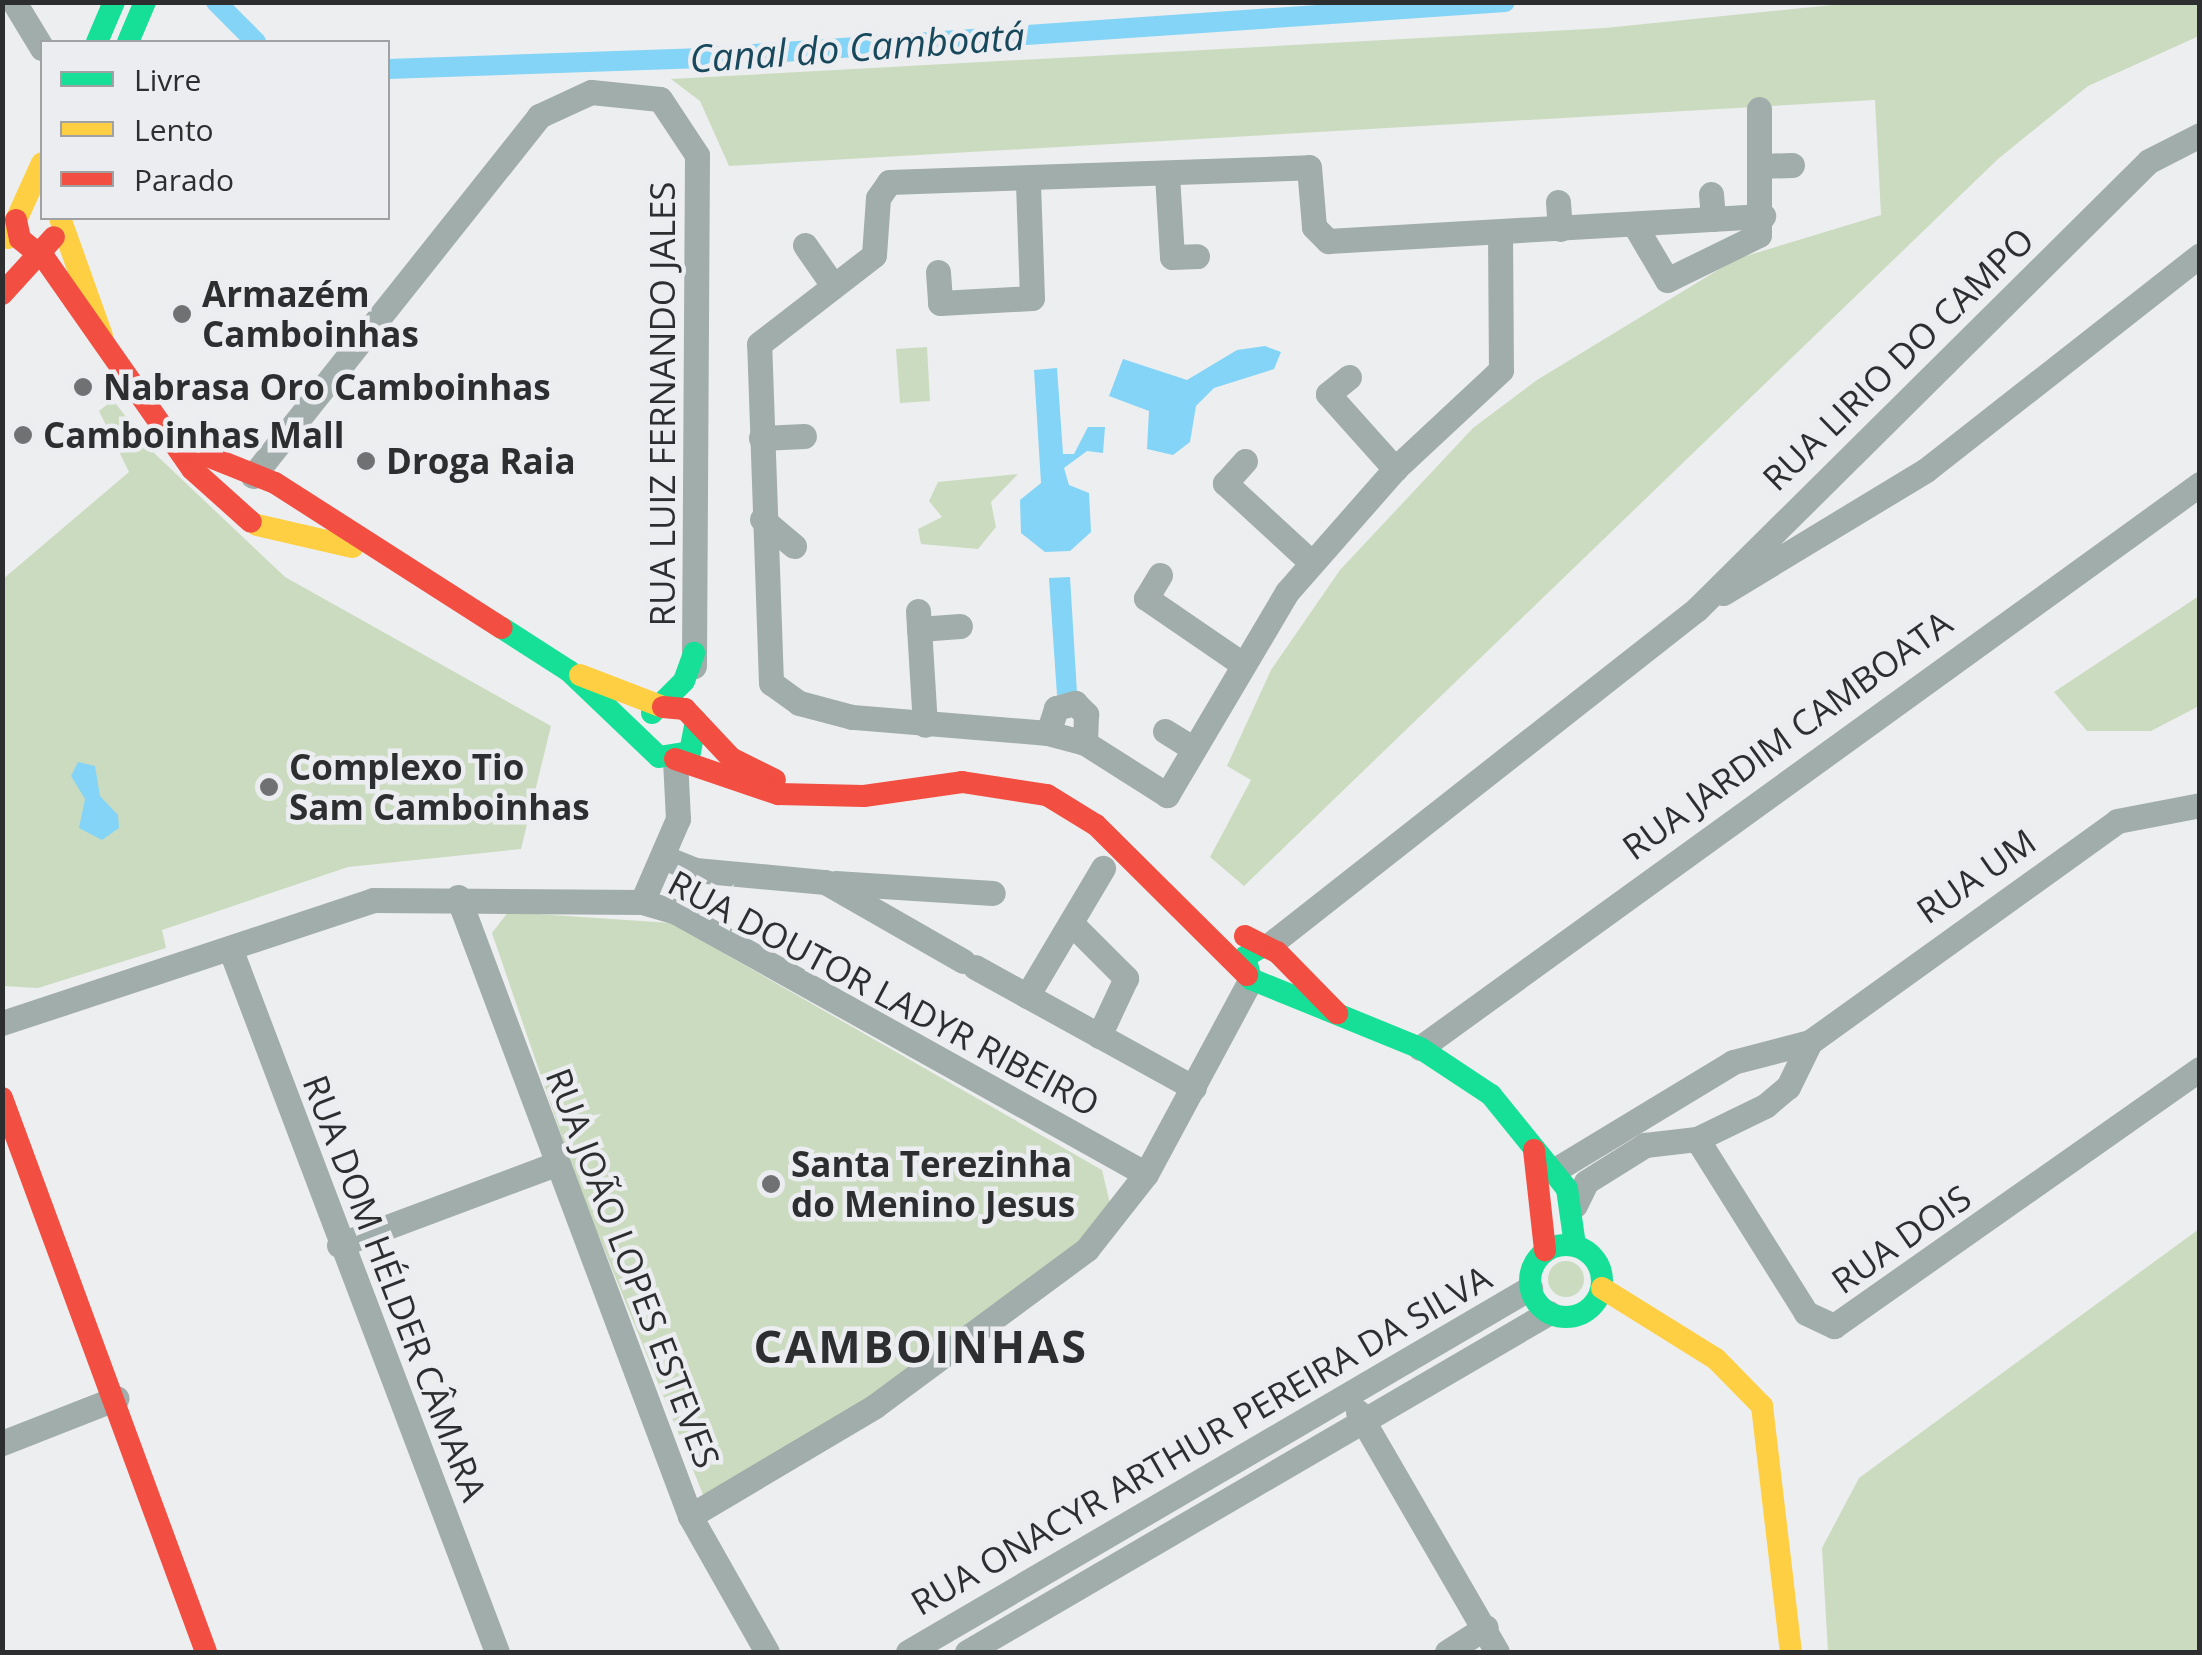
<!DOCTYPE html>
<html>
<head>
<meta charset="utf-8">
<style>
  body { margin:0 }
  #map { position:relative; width:2202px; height:1655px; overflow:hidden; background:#edeeef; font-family:"Open Sans",sans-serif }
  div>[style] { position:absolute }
  .green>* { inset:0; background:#cbdbc0 }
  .round { border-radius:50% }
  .water>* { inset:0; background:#83d4f6 }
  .canal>* { height:20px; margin:-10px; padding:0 10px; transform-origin:10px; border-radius:10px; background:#83d4f6 }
  .street>* { height:25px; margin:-12.5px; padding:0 12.5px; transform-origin:12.5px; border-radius:12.5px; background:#a1adaa }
  .fast>* { height:22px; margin:-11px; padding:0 11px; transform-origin:11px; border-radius:11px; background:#16e098 }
  .fast>.ring { margin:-11px; padding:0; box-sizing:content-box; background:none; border:22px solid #16e098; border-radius:50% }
  .slow>* { height:22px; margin:-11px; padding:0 11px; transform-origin:11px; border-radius:11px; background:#ffcf43 }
  .jam>* { height:22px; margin:-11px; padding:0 11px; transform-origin:11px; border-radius:11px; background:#f24e42 }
  .dots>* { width:28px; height:28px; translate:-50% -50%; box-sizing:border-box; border:5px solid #ecedf0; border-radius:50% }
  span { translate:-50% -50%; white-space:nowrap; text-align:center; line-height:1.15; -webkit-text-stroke:9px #ecedf0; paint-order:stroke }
  .poi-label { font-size:35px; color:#2d2e2f; font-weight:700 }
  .left { translate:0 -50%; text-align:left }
  .street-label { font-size:35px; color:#2d2e2f }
  .water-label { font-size:38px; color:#17485c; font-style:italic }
  .district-label { font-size:45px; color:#2d2e2f; font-weight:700; letter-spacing:2.5px }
  .frame { position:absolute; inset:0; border:5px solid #2d2e2f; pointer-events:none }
  .legend { position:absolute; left:40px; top:40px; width:350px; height:180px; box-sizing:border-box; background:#ecedf0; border:2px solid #a0a1a3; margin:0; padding:12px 18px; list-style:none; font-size:30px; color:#2d2e2f }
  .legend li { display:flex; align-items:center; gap:20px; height:50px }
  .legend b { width:50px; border:2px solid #a0a1a3 }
</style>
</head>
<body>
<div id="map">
  <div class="green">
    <div style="clip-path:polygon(1863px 2px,2197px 2px,2199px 36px,2088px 86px,1998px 159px,1244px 886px,1210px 857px,1251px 780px,1227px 766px,1271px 670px,1340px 570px,1473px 428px,1537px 380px,1736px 259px,1881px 215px,1875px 100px,729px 166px,700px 101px,671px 79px,1605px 28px)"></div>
    <div style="clip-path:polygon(927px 347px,930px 401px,900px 403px,896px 349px)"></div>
    <div style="clip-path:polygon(113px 400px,153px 452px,285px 577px,551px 726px,521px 849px,348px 867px,162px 930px,166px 948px,38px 988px,3px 986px,3px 579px,129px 472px,99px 411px)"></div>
    <div style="clip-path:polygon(1018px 474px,991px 502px,996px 527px,978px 549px,921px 544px,918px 529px,942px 517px,929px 501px,938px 482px)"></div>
    <div style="clip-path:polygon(2199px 596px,2199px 706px,2151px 731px,2087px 731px,2054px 692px)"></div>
    <div style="clip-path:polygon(508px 912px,671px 923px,1102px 1170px,1112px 1212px,913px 1384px,708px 1507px,579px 1187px,492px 933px)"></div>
    <div style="clip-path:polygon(2199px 1229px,2199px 1652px,1828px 1652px,1822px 1548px,1859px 1478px)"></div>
    <div class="round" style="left:1548px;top:1261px;width:36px;height:36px"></div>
  </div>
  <div class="water">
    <div style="clip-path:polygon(1265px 346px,1281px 352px,1274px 369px,1214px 388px,1196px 406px,1190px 442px,1173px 455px,1147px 449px,1149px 411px,1109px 396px,1123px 359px,1187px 380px,1237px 350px)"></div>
    <div style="clip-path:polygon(1057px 368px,1063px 454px,1074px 454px,1088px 427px,1105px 427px,1103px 453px,1087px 451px,1064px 468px,1069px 485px,1089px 493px,1091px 532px,1070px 551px,1045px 552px,1021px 533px,1020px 500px,1041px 483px,1034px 370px)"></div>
    <div style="clip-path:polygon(1070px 577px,1077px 693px,1057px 695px,1049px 578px)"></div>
    <div style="clip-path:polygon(78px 762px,95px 766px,100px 796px,118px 815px,119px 828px,102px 840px,79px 828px,85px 799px,71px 776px)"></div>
  </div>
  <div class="canal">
    <div style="left:216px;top:2px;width:57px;rotate:45deg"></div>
    <div style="left:388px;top:69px;width:308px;rotate:-2deg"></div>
    <div style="left:696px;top:58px;width:811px;rotate:-3.96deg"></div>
  </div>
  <div class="street">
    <div style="left:14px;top:2px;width:54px;rotate:58.7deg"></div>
    <div style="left:1761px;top:166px;width:31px;rotate:-2deg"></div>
    <div style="left:1167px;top:175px;width:82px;rotate:86.5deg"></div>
    <div style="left:1172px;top:257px;width:25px;rotate:-2deg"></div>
    <div style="left:1711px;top:194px;width:25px;rotate:85deg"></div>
    <div style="left:1558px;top:202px;width:27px;rotate:86deg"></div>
    <div style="left:1634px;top:224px;width:65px;rotate:59.5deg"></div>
    <div style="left:1667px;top:280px;width:102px;rotate:-26.1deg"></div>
    <div style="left:1759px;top:235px;width:126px;rotate:-90deg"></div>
    <div style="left:1500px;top:232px;width:138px;rotate:89.6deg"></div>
    <div style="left:1501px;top:370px;width:145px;rotate:137deg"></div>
    <div style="left:1395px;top:469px;width:164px;rotate:131.3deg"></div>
    <div style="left:1287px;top:592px;width:236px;rotate:120.6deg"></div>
    <div style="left:1167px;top:795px;width:97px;rotate:-147.6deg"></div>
    <div style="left:1085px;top:743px;width:38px;rotate:-165deg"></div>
    <div style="left:1048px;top:733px;width:197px;rotate:-175.3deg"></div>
    <div style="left:852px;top:717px;width:55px;rotate:-165.2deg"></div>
    <div style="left:799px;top:703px;width:34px;rotate:-144deg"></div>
    <div style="left:771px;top:683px;width:339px;rotate:-92deg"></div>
    <div style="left:759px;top:344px;width:145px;rotate:-37.7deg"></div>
    <div style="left:874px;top:255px;width:57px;rotate:-86deg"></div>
    <div style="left:878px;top:198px;width:19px;rotate:-55deg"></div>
    <div style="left:889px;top:182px;width:420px;rotate:-2deg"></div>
    <div style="left:1309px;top:167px;width:60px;rotate:85.2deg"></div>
    <div style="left:1314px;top:227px;width:20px;rotate:45deg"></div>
    <div style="left:1328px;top:241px;width:436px;rotate:-3.3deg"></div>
    <div style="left:805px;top:245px;width:47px;rotate:55.3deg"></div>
    <div style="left:938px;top:272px;width:31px;rotate:86deg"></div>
    <div style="left:940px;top:303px;width:92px;rotate:-3.1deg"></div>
    <div style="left:1032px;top:298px;width:115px;rotate:-92deg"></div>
    <div style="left:1349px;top:377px;width:27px;rotate:141deg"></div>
    <div style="left:1328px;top:394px;width:101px;rotate:48.2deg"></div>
    <div style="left:761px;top:438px;width:43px;rotate:-2.7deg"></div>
    <div style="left:1245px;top:461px;width:30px;rotate:132deg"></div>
    <div style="left:1225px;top:483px;width:117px;rotate:42.6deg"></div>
    <div style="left:253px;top:476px;width:460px;rotate:-51.5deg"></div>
    <div style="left:539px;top:116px;width:57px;rotate:-24.8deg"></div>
    <div style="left:591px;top:92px;width:69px;rotate:5.8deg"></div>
    <div style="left:660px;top:99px;width:67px;rotate:56.5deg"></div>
    <div style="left:697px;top:155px;width:511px;rotate:90.34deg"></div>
    <div style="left:762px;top:519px;width:42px;rotate:40.2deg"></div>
    <div style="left:1160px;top:575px;width:27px;rotate:121deg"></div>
    <div style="left:1146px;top:598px;width:115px;rotate:34.4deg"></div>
    <div style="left:1723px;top:593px;width:237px;rotate:-31.2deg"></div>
    <div style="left:1926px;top:470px;width:348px;rotate:-38.1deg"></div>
    <div style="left:918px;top:611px;width:114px;rotate:86.5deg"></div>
    <div style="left:919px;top:629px;width:41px;rotate:-4.2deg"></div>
    <div style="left:1165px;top:731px;width:32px;rotate:32deg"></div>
    <div style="left:1048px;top:733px;width:26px;rotate:-72deg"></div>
    <div style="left:1056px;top:708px;width:20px;rotate:-15deg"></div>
    <div style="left:1075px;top:703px;width:16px;rotate:45deg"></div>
    <div style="left:1086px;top:714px;width:29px;rotate:92deg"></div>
    <div style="left:663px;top:857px;width:35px;rotate:22deg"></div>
    <div style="left:695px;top:870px;width:131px;rotate:5.3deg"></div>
    <div style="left:825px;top:882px;width:159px;rotate:29.8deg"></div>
    <div style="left:835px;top:883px;width:158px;rotate:3.6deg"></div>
    <div style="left:458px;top:897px;width:661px;rotate:69.45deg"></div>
    <div style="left:690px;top:1516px;width:156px;rotate:60.5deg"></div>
    <div style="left:642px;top:902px;width:90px;rotate:-66.6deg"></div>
    <div style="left:678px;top:819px;width:60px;rotate:-92.9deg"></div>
    <div style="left:1071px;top:923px;width:78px;rotate:45deg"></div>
    <div style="left:1126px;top:978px;width:64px;rotate:115deg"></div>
    <div style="left:1268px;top:946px;width:546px;rotate:-38.15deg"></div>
    <div style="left:1697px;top:609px;width:636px;rotate:-44.75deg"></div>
    <div style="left:2149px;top:161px;width:57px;rotate:-27deg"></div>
    <div style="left:230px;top:948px;width:753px;rotate:69.23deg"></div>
    <div style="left:975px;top:967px;width:250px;rotate:28.9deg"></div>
    <div style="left:1027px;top:996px;width:149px;rotate:-59.3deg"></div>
    <div style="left:2px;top:1023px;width:391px;rotate:-18.3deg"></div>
    <div style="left:373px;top:900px;width:269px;rotate:0.4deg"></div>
    <div style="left:642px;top:902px;width:35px;rotate:16deg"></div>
    <div style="left:676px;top:912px;width:538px;rotate:29.14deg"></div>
    <div style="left:1420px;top:1048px;width:963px;rotate:-35.87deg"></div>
    <div style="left:1697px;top:1139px;width:205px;rotate:57.9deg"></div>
    <div style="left:1806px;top:1313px;width:31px;rotate:25deg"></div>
    <div style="left:1834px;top:1326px;width:447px;rotate:-35.1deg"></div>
    <div style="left:1555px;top:1170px;width:208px;rotate:-31.2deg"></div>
    <div style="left:1733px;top:1062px;width:80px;rotate:-14.6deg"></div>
    <div style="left:1810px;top:1042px;width:378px;rotate:-35.7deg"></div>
    <div style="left:2117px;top:821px;width:85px;rotate:-10.9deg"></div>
    <div style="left:1575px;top:1205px;width:25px;rotate:-64deg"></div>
    <div style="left:1586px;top:1182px;width:70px;rotate:-32.1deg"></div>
    <div style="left:1645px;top:1145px;width:52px;rotate:-6.6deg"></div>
    <div style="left:1697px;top:1139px;width:76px;rotate:-25.9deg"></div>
    <div style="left:1765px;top:1106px;width:30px;rotate:-40deg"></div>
    <div style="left:1788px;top:1087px;width:50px;rotate:-63.9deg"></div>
    <div style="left:339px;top:1245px;width:232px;rotate:-20.5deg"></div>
    <div style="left:1358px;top:1412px;width:277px;rotate:59.9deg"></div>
    <div style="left:2px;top:1443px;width:123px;rotate:-21.4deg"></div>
    <div style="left:690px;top:1516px;width:215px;rotate:-30.7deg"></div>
    <div style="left:875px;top:1406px;width:264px;rotate:-36.5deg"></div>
    <div style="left:1087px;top:1249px;width:95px;rotate:-51.8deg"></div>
    <div style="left:1146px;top:1174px;width:221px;rotate:-61.7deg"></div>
    <div style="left:908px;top:1652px;width:721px;rotate:-30.34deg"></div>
    <div style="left:967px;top:1652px;width:673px;rotate:-30.26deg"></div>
    <div style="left:1447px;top:1652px;width:46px;rotate:-32.7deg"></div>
  </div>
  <div class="fast">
    <div style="left:97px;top:42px;width:43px;rotate:-67deg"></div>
    <div style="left:128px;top:42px;width:43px;rotate:-67deg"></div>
    <div style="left:502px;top:628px;width:80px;rotate:32.7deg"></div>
    <div style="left:569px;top:671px;width:124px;rotate:43.7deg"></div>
    <div style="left:659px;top:757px;width:31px;rotate:-9deg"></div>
    <div style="left:690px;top:752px;width:32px;rotate:-79deg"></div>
    <div style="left:652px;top:713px;width:45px;rotate:-45deg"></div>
    <div style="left:684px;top:681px;width:30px;rotate:-70deg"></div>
    <div style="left:1263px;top:946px;width:21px;rotate:149deg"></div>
    <div style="left:1245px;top:957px;width:23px;rotate:75deg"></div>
    <div style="left:1251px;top:979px;width:183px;rotate:22.2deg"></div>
    <div style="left:1420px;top:1048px;width:85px;rotate:33.5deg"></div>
    <div style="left:1491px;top:1095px;width:121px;rotate:51deg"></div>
    <div style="left:1567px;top:1189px;width:57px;rotate:81.9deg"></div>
    <div class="ring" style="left:1530px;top:1245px;width:50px;height:50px"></div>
  </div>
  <div class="slow">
    <div style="left:60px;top:218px;width:125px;rotate:70.4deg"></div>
    <div style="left:8px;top:238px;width:82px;rotate:-65.6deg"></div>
    <div style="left:257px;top:525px;width:98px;rotate:13deg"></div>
    <div style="left:580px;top:675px;width:89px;rotate:21.1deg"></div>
    <div style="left:1602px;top:1288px;width:134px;rotate:31.9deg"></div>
    <div style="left:1716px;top:1359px;width:66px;rotate:45.6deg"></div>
    <div style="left:1762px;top:1406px;width:248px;rotate:83.3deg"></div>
  </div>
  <div class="jam">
    <div style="left:16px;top:220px;width:19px;rotate:78deg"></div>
    <div style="left:20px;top:239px;width:32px;rotate:39deg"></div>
    <div style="left:45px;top:259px;width:256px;rotate:55deg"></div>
    <div style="left:192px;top:469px;width:79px;rotate:41.9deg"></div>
    <div style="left:2px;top:294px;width:77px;rotate:-47.6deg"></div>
    <div style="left:175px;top:443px;width:108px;rotate:21.8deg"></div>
    <div style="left:275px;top:483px;width:269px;rotate:32.6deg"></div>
    <div style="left:663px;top:707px;width:22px;rotate:5deg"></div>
    <div style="left:685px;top:709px;width:67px;rotate:46.8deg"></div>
    <div style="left:731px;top:758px;width:49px;rotate:26.6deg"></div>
    <div style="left:675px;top:759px;width:109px;rotate:18.8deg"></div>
    <div style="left:778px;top:794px;width:86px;rotate:1.3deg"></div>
    <div style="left:864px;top:796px;width:99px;rotate:-8.1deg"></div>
    <div style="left:962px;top:782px;width:86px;rotate:8.7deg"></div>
    <div style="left:1047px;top:795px;width:57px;rotate:31.5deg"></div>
    <div style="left:1096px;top:825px;width:213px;rotate:44.8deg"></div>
    <div style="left:1245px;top:936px;width:36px;rotate:27deg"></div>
    <div style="left:1277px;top:952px;width:86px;rotate:45.5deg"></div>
    <div style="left:2px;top:1098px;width:590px;rotate:69.78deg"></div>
    <div style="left:1534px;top:1150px;width:101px;rotate:83.7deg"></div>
  </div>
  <div class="dots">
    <div style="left:182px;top:314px;background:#707172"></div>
    <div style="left:83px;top:387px;background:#707172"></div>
    <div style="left:23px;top:435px;background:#707172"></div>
    <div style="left:366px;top:461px;background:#707172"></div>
    <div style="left:269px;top:787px;background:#707172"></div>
    <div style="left:771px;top:1184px;background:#707172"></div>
  </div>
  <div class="poi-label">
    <span class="left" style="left:202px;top:314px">Armazém<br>Camboinhas</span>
    <span class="left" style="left:103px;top:387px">Nabrasa Oro Camboinhas</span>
    <span class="left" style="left:43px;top:435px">Camboinhas Mall</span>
    <span class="left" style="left:386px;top:461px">Droga Raia</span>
    <span class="left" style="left:289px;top:787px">Complexo Tio<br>Sam Camboinhas</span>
    <span class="left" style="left:791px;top:1184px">Santa Terezinha<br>do Menino Jesus</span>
  </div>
  <div class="street-label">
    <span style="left:1898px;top:359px;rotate:-44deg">RUA LIRIO DO CAMPO</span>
    <span style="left:662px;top:404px;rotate:-90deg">RUA LUIZ FERNANDO JALES</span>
    <span style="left:1787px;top:735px;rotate:-36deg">RUA JARDIM CAMBOATA</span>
    <span style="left:1976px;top:876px;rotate:-35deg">RUA UM</span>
    <span style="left:884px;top:993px;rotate:28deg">RUA DOUTOR LADYR RIBEIRO</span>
    <span style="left:1901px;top:1239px;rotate:-35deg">RUA DOIS</span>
    <span style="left:633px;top:1268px;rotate:69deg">RUA JOÃO LOPES ESTEVES</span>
    <span style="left:395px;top:1288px;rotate:69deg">RUA DOM HÉLDER CÂMARA</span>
    <span style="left:1201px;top:1440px;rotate:-30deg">RUA ONACYR ARTHUR PEREIRA DA SILVA</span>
  </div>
  <div class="water-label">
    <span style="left:857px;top:47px;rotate:-4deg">Canal do Camboatá</span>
  </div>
  <div class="district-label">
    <span style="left:921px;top:1346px">CAMBOINHAS</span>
  </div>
  <div class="frame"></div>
  <ul class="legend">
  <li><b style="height:12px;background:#16e098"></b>Livre</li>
  <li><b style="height:12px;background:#ffcf43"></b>Lento</li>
  <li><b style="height:12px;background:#f24e42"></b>Parado</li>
  </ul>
</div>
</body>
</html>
